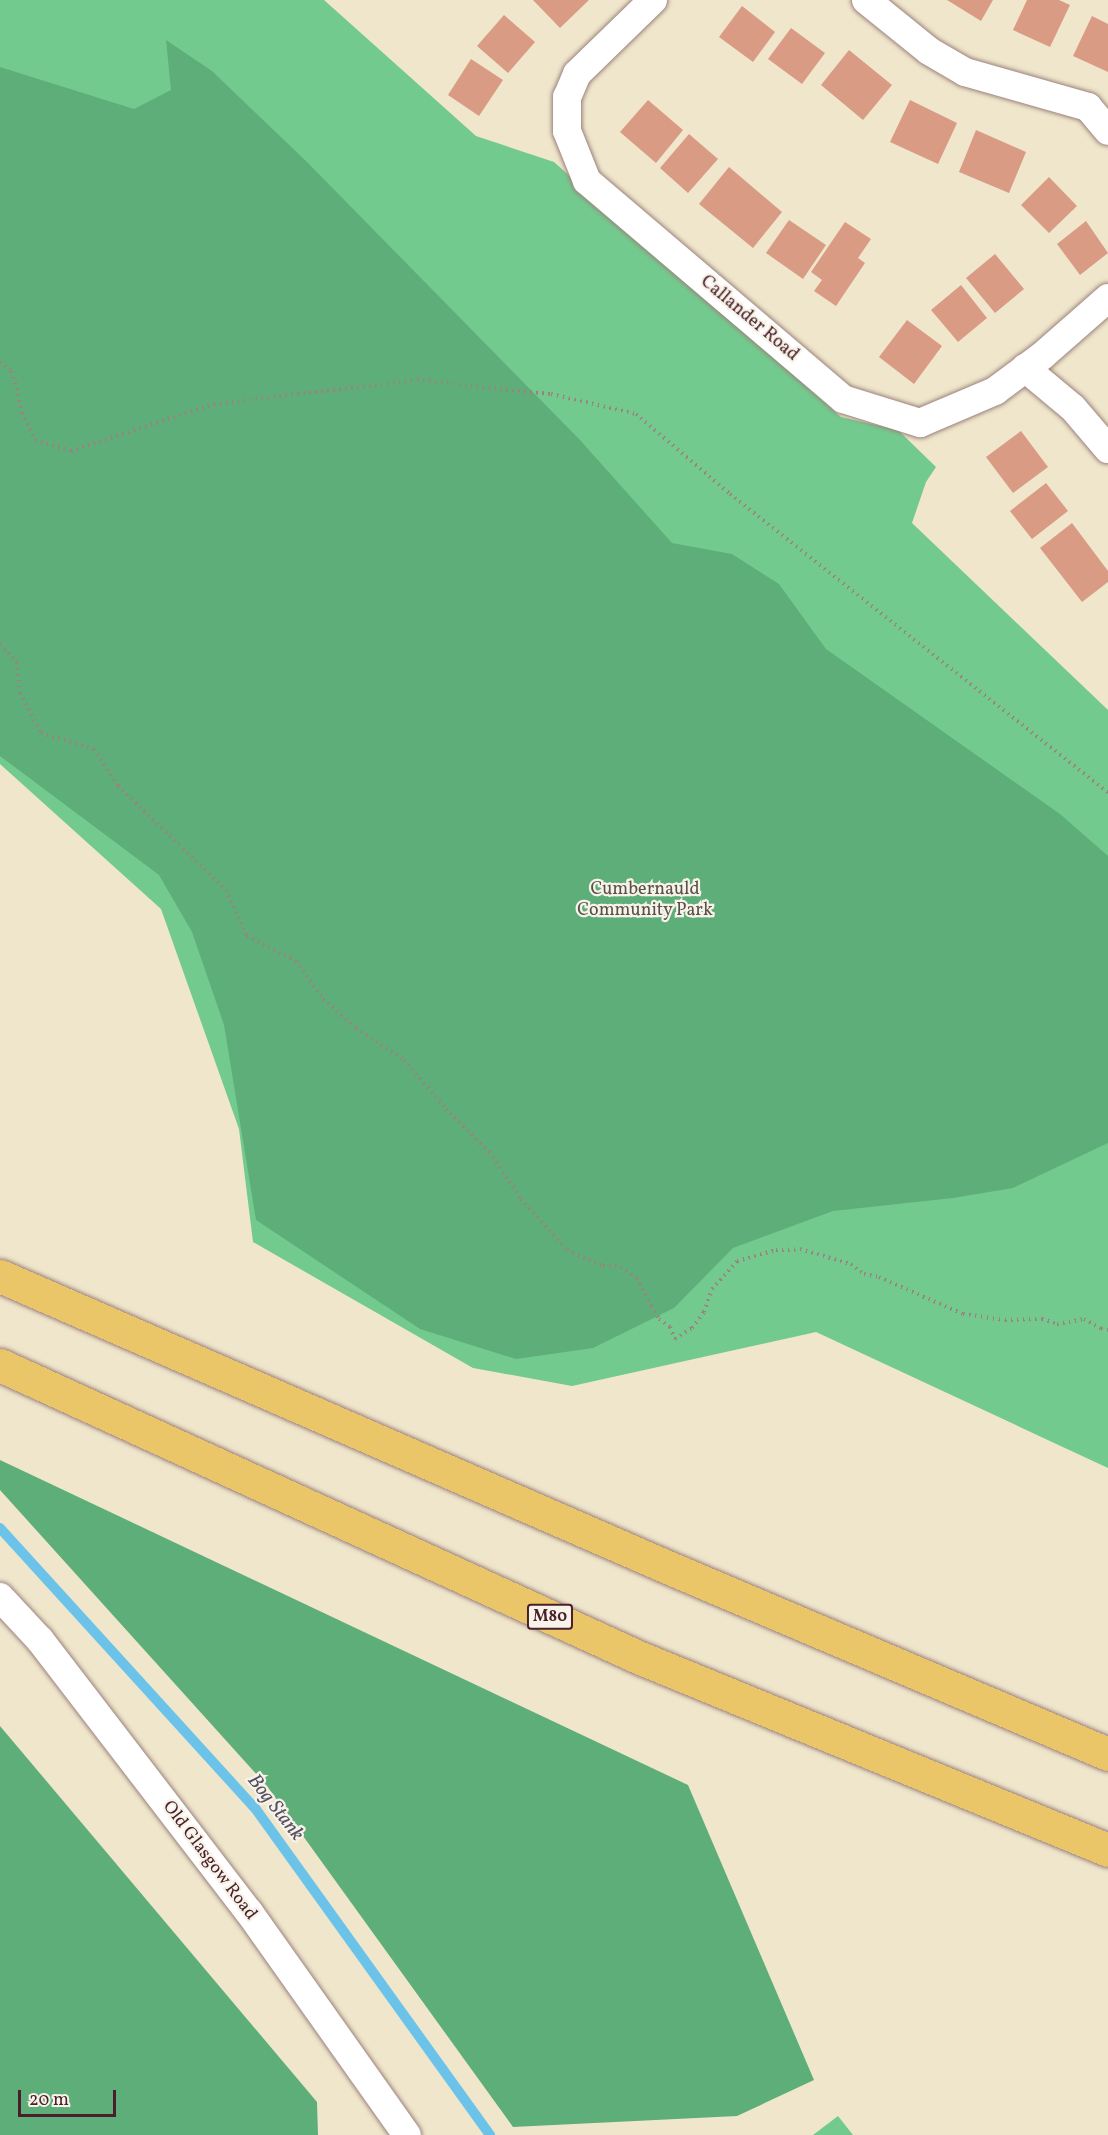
<!DOCTYPE html>
<html>
<head>
<meta charset="utf-8">
<style>
  body { margin:0 }
  #map { position:relative; width:1108px; height:2135px; overflow:hidden; background:#efe6cc; font-family:Vollkorn,serif }
  div>[style] { position:absolute }
  .green>* { inset:0; background:#73ca8f }
  .forest>* { inset:0; background:#5eae7a }
  .stream>* { height:10px; margin:-5px; padding:0 5px; transform-origin:5px; border-radius:5px; background:#6cc3e9 }
  .building>* { inset:0; background:#da9b85 }
  .path>* { height:4px; margin-top:-2px; transform-origin:0; background:repeating-linear-gradient(90deg,#9c827c 0 1.5px,transparent 0 6px) }
  .roads { filter:drop-shadow(0 0 2px #9c827c) drop-shadow(0 0 2px #9c827c) }
  .minor>* { height:28px; margin:-14px; padding:0 14px; transform-origin:14px; border-radius:14px; background:#fff }
  .motorway>* { height:33px; margin:-16.5px; padding:0 16.5px; transform-origin:16.5px; border-radius:16.5px; background:#eac669 }
  span { translate:-50% -50%; white-space:nowrap; text-align:center; line-height:1.15; -webkit-text-stroke:4.5px #f7f3e8; paint-order:stroke }
  .shield-label span { padding:2px 4px; background:#f7f3e8; border:2px solid; border-radius:4px; -webkit-text-stroke-width:0 }
  .shield-label { font-size:16px; color:#4a1f2b; font-weight:700 }
  .street-label { font-size:18px; color:#4a1f2b }
  .park-label { font-size:18px; color:#565249 }
  .water-label { font-size:20px; color:#545064; font-style:italic }
  .scale { position:absolute; left:18px; top:2090px; width:98px; height:27px; box-sizing:border-box; border:3px solid #4a1f2b; border-top:0; padding-left:8px; font-size:18px; line-height:21px; white-space:nowrap; color:#4a1f2b; -webkit-text-stroke:4px #f7f3e8; paint-order:stroke }
</style>
</head>
<body>
<div id="map">
  <div class="green">
    <div style="clip-path:polygon(0 0,324px 0,476px 136px,554px 162px,841px 417px,898px 430px,936px 467px,926px 482px,912px 523px,1108px 710px,1108px 1468px,816px 1332px,572px 1386px,473px 1368px,253px 1242px,239px 1129px,161px 909px,0 764px)"></div>
    <div style="clip-path:polygon(838px 2116px,853px 2135px,813px 2135px)"></div>
  </div>
  <div class="forest">
    <div style="clip-path:polygon(166px 40px,212px 71px,306px 161px,580px 440px,672px 543px,732px 554px,779px 584px,826px 649px,1060px 814px,1108px 856px,1108px 1143px,1013px 1188px,953px 1198px,833px 1211px,733px 1248px,674px 1308px,593px 1348px,516px 1359px,420px 1329px,256px 1220px,224px 1025px,192px 932px,159px 875px,0 756px,0 67px,134px 109px,171px 90px)"></div>
    <div style="clip-path:polygon(0 1460px,688px 1785px,814px 2080px,737px 2116px,513px 2127px,267px 1786px,0 1490px)"></div>
    <div style="clip-path:polygon(0 1726px,317px 2102px,318px 2135px,0 2135px)"></div>
  </div>
  <div class="stream">
    <div style="left:0;top:1528px;width:379px;rotate:47.7deg"></div>
    <div style="left:255px;top:1808px;width:403px;rotate:54.3deg"></div>
  </div>
  <div class="building">
    <div style="clip-path:polygon(533px 0,589px 0,560px 28px)"></div>
    <div style="clip-path:polygon(947px 0,993px 0,981px 21px)"></div>
    <div style="clip-path:polygon(1027px 0,1059px 0,1070px 5px,1050px 47px,1013px 30px)"></div>
    <div style="clip-path:polygon(742px 6px,775px 32px,753px 62px,719px 37px)"></div>
    <div style="clip-path:polygon(504px 15px,535px 42px,508px 73px,477px 46px)"></div>
    <div style="clip-path:polygon(1092px 16px,1108px 24px,1108px 72px,1073px 56px)"></div>
    <div style="clip-path:polygon(791px 28px,825px 53px,802px 84px,768px 59px)"></div>
    <div style="clip-path:polygon(849px 50px,892px 85px,863px 120px,821px 85px)"></div>
    <div style="clip-path:polygon(471px 59px,503px 80px,479px 116px,448px 95px)"></div>
    <div style="clip-path:polygon(648px 100px,683px 130px,656px 163px,620px 132px)"></div>
    <div style="clip-path:polygon(910px 100px,957px 123px,938px 164px,890px 142px)"></div>
    <div style="clip-path:polygon(976px 130px,1026px 152px,1009px 193px,959px 172px)"></div>
    <div style="clip-path:polygon(689px 134px,718px 159px,688px 193px,660px 168px)"></div>
    <div style="clip-path:polygon(729px 167px,782px 212px,753px 248px,699px 204px)"></div>
    <div style="clip-path:polygon(1049px 177px,1077px 206px,1049px 233px,1021px 205px)"></div>
    <div style="clip-path:polygon(789px 220px,826px 245px,803px 279px,766px 253px)"></div>
    <div style="clip-path:polygon(1086px 221px,1108px 253px,1080px 275px,1057px 244px)"></div>
    <div style="clip-path:polygon(845px 222px,871px 239px,858px 258px,865px 263px,836px 306px,814px 291px,822px 280px,811px 272px)"></div>
    <div style="clip-path:polygon(995px 254px,1024px 289px,995px 313px,966px 278px)"></div>
    <div style="clip-path:polygon(961px 285px,987px 318px,958px 342px,931px 310px)"></div>
    <div style="clip-path:polygon(907px 320px,942px 346px,914px 384px,879px 357px)"></div>
    <div style="clip-path:polygon(1021px 431px,1048px 467px,1013px 493px,986px 457px)"></div>
    <div style="clip-path:polygon(1046px 483px,1068px 511px,1032px 539px,1010px 511px)"></div>
    <div style="clip-path:polygon(1072px 523px,1108px 571px,1108px 582px,1082px 602px,1040px 548px)"></div>
  </div>
  <div class="path">
    <div style="left:0;top:362px;width:15px;rotate:37deg"></div>
    <div style="left:12px;top:371px;width:43px;rotate:76.6deg"></div>
    <div style="left:22px;top:413px;width:30px;rotate:64deg"></div>
    <div style="left:35px;top:440px;width:38px;rotate:17deg"></div>
    <div style="left:71px;top:451px;width:151px;rotate:-18.2deg"></div>
    <div style="left:214px;top:404px;width:204px;rotate:-6.7deg"></div>
    <div style="left:417px;top:380px;width:135px;rotate:6deg"></div>
    <div style="left:551px;top:394px;width:87px;rotate:13.2deg"></div>
    <div style="left:636px;top:414px;width:123px;rotate:40.4deg"></div>
    <div style="left:730px;top:494px;width:482px;rotate:38.3deg"></div>
    <div style="left:0;top:644px;width:25px;rotate:47deg"></div>
    <div style="left:17px;top:662px;width:31px;rotate:84deg"></div>
    <div style="left:20px;top:693px;width:45px;rotate:62.3deg"></div>
    <div style="left:41px;top:733px;width:55px;rotate:16.8deg"></div>
    <div style="left:94px;top:749px;width:44px;rotate:57deg"></div>
    <div style="left:118px;top:786px;width:150px;rotate:43.9deg"></div>
    <div style="left:226px;top:890px;width:51px;rotate:65.5deg"></div>
    <div style="left:247px;top:936px;width:55px;rotate:27deg"></div>
    <div style="left:296px;top:961px;width:47px;rotate:54.6deg"></div>
    <div style="left:323px;top:999px;width:44px;rotate:41.3deg"></div>
    <div style="left:356px;top:1028px;width:58px;rotate:33.7deg"></div>
    <div style="left:404px;top:1060px;width:65px;rotate:49.4deg"></div>
    <div style="left:446px;top:1109px;width:61px;rotate:45deg"></div>
    <div style="left:489px;top:1152px;width:57px;rotate:55.8deg"></div>
    <div style="left:521px;top:1199px;width:69px;rotate:48deg"></div>
    <div style="left:567px;top:1250px;width:39px;rotate:24deg"></div>
    <div style="left:603px;top:1266px;width:18px;rotate:3deg"></div>
    <div style="left:621px;top:1267px;width:19px;rotate:35deg"></div>
    <div style="left:637px;top:1278px;width:31px;rotate:63deg"></div>
    <div style="left:651px;top:1306px;width:15px;rotate:58deg"></div>
    <div style="left:659px;top:1319px;width:14px;rotate:36deg"></div>
    <div style="left:670px;top:1327px;width:13px;rotate:67deg"></div>
    <div style="left:675px;top:1339px;width:20px;rotate:-33deg"></div>
    <div style="left:692px;top:1328px;width:20px;rotate:-53deg"></div>
    <div style="left:704px;top:1312px;width:24px;rotate:-71deg"></div>
    <div style="left:712px;top:1289px;width:38px;rotate:-48deg"></div>
    <div style="left:737px;top:1261px;width:41px;rotate:-15.8deg"></div>
    <div style="left:776px;top:1250px;width:24px;rotate:-2deg"></div>
    <div style="left:800px;top:1249px;width:53px;rotate:16.4deg"></div>
    <div style="left:851px;top:1264px;width:16px;rotate:38deg"></div>
    <div style="left:864px;top:1274px;width:15px;rotate:11deg"></div>
    <div style="left:879px;top:1277px;width:92px;rotate:23.8deg"></div>
    <div style="left:963px;top:1314px;width:42px;rotate:8.1deg"></div>
    <div style="left:1005px;top:1320px;width:37px;rotate:-2deg"></div>
    <div style="left:1042px;top:1319px;width:16px;rotate:18deg"></div>
    <div style="left:1057px;top:1324px;width:27px;rotate:-10deg"></div>
    <div style="left:1084px;top:1319px;width:20px;rotate:30deg"></div>
    <div style="left:1101px;top:1329px;width:7px;rotate:8deg"></div>
  </div>
  <div class="roads">
    <div class="minor">
      <div style="left:653px;top:0;width:106px;rotate:135.8deg"></div>
      <div style="left:577px;top:74px;width:25px;rotate:113deg"></div>
      <div style="left:567px;top:97px;width:34px;rotate:90deg"></div>
      <div style="left:567px;top:131px;width:54px;rotate:68.2deg"></div>
      <div style="left:587px;top:181px;width:336px;rotate:40.4deg"></div>
      <div style="left:843px;top:399px;width:81px;rotate:17.3deg"></div>
      <div style="left:920px;top:423px;width:82px;rotate:-23.1deg"></div>
      <div style="left:995px;top:391px;width:59px;rotate:-36.7deg"></div>
      <div style="left:1042px;top:356px;width:88px;rotate:-41.3deg"></div>
      <div style="left:866px;top:0;width:81px;rotate:39deg"></div>
      <div style="left:929px;top:51px;width:42px;rotate:30.3deg"></div>
      <div style="left:965px;top:72px;width:128px;rotate:15.9deg"></div>
      <div style="left:1088px;top:107px;width:31px;rotate:50deg"></div>
      <div style="left:1025px;top:368px;width:62px;rotate:39.8deg"></div>
      <div style="left:1073px;top:408px;width:54px;rotate:49.5deg"></div>
      <div style="left:0;top:1597px;width:59px;rotate:47.1deg"></div>
      <div style="left:40px;top:1640px;width:343px;rotate:52.5deg"></div>
      <div style="left:249px;top:1912px;width:273px;rotate:54.7deg"></div>
    </div>
    <div class="motorway">
      <div style="left:0;top:1276px;width:725px;rotate:23.56deg"></div>
      <div style="left:665px;top:1566px;width:481px;rotate:23deg"></div>
      <div style="left:0;top:1365px;width:702px;rotate:24.59deg"></div>
      <div style="left:638px;top:1657px;width:508px;rotate:22.32deg"></div>
    </div>
  </div>
  <div class="shield-label">
    <span style="left:550px;top:1617px">M80</span>
  </div>
  <div class="street-label">
    <span style="left:749px;top:319px;rotate:40deg">Callander Road</span>
    <span style="left:209px;top:1861px;rotate:53deg">Old Glasgow Road</span>
  </div>
  <div class="park-label">
    <span style="left:645px;top:901px">Cumbernauld<br>Community Park</span>
  </div>
  <div class="water-label">
    <span style="left:275px;top:1808px;rotate:52deg">Bog Stank</span>
  </div>
  <div class="scale">20 m</div>
</div>
</body>
</html>
